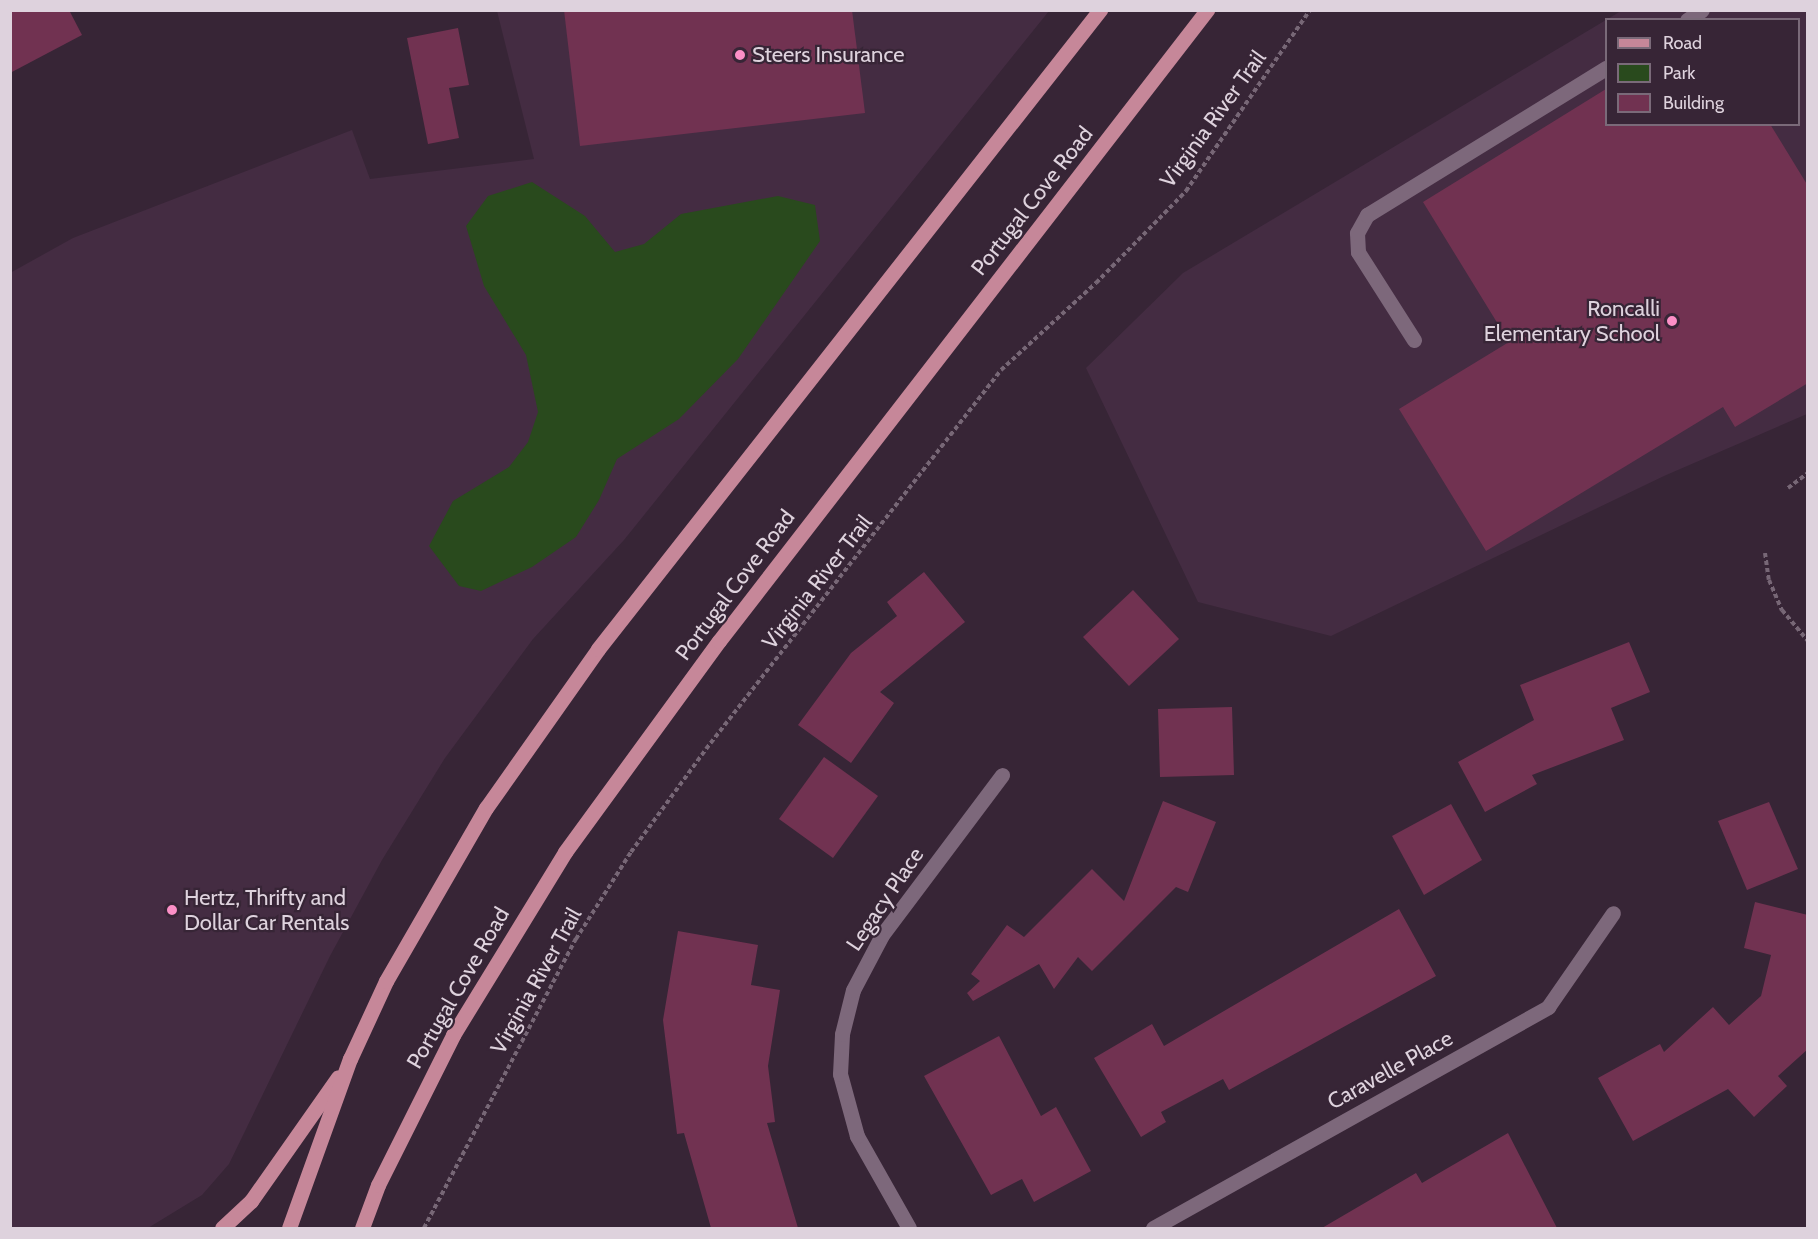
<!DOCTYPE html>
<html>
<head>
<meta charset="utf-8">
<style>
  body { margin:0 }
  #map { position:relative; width:1818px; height:1239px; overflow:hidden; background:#372536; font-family:Cabin,sans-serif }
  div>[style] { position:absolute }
  .built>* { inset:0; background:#442c42 }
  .green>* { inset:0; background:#294a1d }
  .building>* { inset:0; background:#713251 }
  .path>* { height:4px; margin-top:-2px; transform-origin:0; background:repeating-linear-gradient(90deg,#776776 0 4.5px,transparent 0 7.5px) }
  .service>* { height:15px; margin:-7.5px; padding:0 7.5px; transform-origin:7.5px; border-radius:7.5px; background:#7d687b }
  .minor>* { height:15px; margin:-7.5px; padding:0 7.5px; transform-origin:7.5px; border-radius:7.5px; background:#7d687b }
  .primary>* { height:15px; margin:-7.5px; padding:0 7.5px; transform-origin:7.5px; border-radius:7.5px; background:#c68799 }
  .dots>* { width:16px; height:16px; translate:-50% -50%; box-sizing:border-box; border:3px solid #372536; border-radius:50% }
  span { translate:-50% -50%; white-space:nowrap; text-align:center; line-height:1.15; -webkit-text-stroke:4.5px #372536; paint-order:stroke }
  .poi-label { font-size:22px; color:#ded2dd }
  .left { translate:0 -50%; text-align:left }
  .right { translate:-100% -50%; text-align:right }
  .street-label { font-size:22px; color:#ded2dd }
  .frame { position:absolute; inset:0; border:12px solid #ded2dd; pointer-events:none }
  .legend { position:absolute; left:1605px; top:18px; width:195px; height:108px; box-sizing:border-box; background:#372536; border:2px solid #7a6a79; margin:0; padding:8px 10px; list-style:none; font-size:18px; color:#ded2dd }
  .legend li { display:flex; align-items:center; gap:12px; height:30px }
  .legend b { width:30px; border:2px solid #7a6a79 }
</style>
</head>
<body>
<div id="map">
  <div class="built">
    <div style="clip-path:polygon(497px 11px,1049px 11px,624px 540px,533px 639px,445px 758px,382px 860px,330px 956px,229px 1164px,202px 1195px,148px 1228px,11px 1228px,10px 273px,73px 238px,352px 130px,370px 179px,534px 159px)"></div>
    <div style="clip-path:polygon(evenodd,1621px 11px,1807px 11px,1807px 414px,1664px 476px,1331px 636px,1198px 602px,1086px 368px,1183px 273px,1621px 11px,1606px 20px,1798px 20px,1798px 124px,1606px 124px,1606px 20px)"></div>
  </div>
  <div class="green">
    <div style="clip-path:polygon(532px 182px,585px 216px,615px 252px,644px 244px,681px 214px,778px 196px,815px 205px,820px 241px,738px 359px,679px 419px,617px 459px,599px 500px,576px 537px,532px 567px,481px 591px,459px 586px,429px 546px,453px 501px,509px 467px,528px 442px,538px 412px,526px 355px,484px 286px,466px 226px,488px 196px)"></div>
  </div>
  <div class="building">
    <div style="clip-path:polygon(10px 10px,69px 10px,82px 35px,10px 73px)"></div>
    <div style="clip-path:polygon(564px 10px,852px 10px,865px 113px,580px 146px)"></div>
    <div style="clip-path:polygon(458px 28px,469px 85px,449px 88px,459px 138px,428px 144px,407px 38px)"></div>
    <div style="clip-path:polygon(1606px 89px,1606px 124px,1770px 124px,1808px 186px,1808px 383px,1735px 427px,1723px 407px,1486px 551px,1399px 409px,1509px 342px,1423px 202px)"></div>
    <div style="clip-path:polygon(924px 572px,965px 622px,880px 692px,894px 703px,851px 763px,798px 725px,851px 653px,897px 616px,887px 602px)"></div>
    <div style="clip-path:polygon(1133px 590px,1179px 639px,1129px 686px,1083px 637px)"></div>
    <div style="clip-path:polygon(1629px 642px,1650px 692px,1611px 708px,1624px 740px,1532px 775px,1537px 784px,1485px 812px,1458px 762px,1534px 720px,1520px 685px)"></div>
    <div style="clip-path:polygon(1232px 707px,1234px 775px,1160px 777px,1158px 709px)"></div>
    <div style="clip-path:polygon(824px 757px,878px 796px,833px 858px,779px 819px)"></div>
    <div style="clip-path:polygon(1163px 801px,1216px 822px,1188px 892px,1176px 887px,1092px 971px,1078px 957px,1054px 989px,1039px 964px,973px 1001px,967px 993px,980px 981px,971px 974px,1007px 925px,1024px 937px,1092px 869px,1124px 901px)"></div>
    <div style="clip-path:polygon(1769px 802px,1798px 869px,1747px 890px,1718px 821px)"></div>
    <div style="clip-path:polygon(1451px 804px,1482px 860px,1424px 895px,1392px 836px)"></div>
    <div style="clip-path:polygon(1755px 902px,1808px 915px,1808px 1049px,1778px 1076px,1787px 1086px,1754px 1117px,1728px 1089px,1633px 1141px,1598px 1078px,1660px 1044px,1664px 1052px,1713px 1007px,1729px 1025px,1761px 996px,1771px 955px,1744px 948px)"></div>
    <div style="clip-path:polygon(1399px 909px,1436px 976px,1229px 1090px,1223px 1079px,1161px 1112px,1166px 1122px,1141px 1137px,1094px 1058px,1152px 1024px,1164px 1046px)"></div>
    <div style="clip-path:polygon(678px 931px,758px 945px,751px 985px,780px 990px,768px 1066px,775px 1122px,767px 1123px,798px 1228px,711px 1228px,684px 1133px,677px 1134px,663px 1020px)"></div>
    <div style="clip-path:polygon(999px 1036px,1041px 1116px,1056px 1107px,1091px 1171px,1034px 1202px,1022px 1179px,991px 1195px,924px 1076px)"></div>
    <div style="clip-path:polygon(1508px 1133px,1557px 1228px,1322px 1228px,1416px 1173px,1422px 1183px)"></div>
  </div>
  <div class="path">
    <div style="left:1788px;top:488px;width:25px;rotate:-37deg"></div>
    <div style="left:1765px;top:553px;width:27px;rotate:82deg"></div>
    <div style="left:1769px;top:580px;width:33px;rotate:67deg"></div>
    <div style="left:1782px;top:610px;width:40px;rotate:50deg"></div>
    <div style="left:424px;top:1228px;width:327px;rotate:-62.3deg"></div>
    <div style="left:576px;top:939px;width:103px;rotate:-57.7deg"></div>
    <div style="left:631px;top:852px;width:127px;rotate:-53.9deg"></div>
    <div style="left:706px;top:749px;width:480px;rotate:-52.1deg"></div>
    <div style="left:1001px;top:370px;width:129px;rotate:-42.5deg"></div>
    <div style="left:1096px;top:283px;width:129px;rotate:-45.6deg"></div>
    <div style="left:1186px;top:191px;width:219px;rotate:-55.6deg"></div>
  </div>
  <div class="service">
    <div style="left:1687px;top:20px;width:18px;rotate:-34deg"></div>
    <div style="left:1414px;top:340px;width:104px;rotate:-122.5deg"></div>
    <div style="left:1358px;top:252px;width:19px;rotate:-93deg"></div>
    <div style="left:1357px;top:233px;width:21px;rotate:-61deg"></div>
    <div style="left:1367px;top:215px;width:281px;rotate:-31.6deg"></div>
  </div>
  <div class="minor">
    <div style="left:909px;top:1228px;width:106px;rotate:-119.5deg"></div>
    <div style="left:857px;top:1136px;width:64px;rotate:-105.3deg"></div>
    <div style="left:840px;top:1074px;width:40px;rotate:-87.1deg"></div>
    <div style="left:842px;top:1034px;width:45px;rotate:-76deg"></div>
    <div style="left:853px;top:990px;width:62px;rotate:-62.2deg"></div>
    <div style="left:882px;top:935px;width:200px;rotate:-53.1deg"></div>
    <div style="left:1153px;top:1228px;width:453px;rotate:-29.2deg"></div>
    <div style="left:1548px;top:1007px;width:114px;rotate:-55.3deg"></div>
  </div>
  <div class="primary">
    <div style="left:222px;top:1228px;width:40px;rotate:-43deg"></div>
    <div style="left:251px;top:1201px;width:151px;rotate:-54.9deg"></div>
    <div style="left:289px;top:1228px;width:180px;rotate:-70.2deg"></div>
    <div style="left:350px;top:1059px;width:86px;rotate:-65.2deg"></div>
    <div style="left:386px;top:981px;width:200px;rotate:-60deg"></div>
    <div style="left:486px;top:808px;width:194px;rotate:-54.8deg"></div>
    <div style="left:598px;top:649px;width:813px;rotate:-51.85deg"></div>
    <div style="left:362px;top:1228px;width:46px;rotate:-69.6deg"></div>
    <div style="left:378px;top:1185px;width:168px;rotate:-63.4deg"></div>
    <div style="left:453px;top:1035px;width:215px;rotate:-58.5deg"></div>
    <div style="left:565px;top:852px;width:261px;rotate:-53.9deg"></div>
    <div style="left:719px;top:641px;width:798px;rotate:-52.28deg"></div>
  </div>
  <div class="dots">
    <div style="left:740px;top:55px;background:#fb8fc6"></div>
    <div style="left:1672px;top:321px;background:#fb8fc6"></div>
    <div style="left:172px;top:910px;background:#fb8fc6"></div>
  </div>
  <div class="poi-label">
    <span class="left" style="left:752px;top:55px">Steers Insurance</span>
    <span class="right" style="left:1660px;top:321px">Roncalli<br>Elementary School</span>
    <span class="left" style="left:184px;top:910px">Hertz, Thrifty and<br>Dollar Car Rentals</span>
  </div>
  <div class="street-label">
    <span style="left:1213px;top:119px;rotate:-54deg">Virginia River Trail</span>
    <span style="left:1032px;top:201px;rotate:-52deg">Portugal Cove Road</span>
    <span style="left:817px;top:582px;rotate:-52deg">Virginia River Trail</span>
    <span style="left:735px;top:585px;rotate:-53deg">Portugal Cove Road</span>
    <span style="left:885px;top:899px;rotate:-56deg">Legacy Place</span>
    <span style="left:536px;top:981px;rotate:-61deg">Virginia River Trail</span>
    <span style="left:458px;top:988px;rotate:-60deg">Portugal Cove Road</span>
    <span style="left:1390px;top:1070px;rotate:-29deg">Caravelle Place</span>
  </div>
  <div class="frame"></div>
  <ul class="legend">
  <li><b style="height:8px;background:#c68799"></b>Road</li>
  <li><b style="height:16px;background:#294a1d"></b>Park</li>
  <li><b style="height:16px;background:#713251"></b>Building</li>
  </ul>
</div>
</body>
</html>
